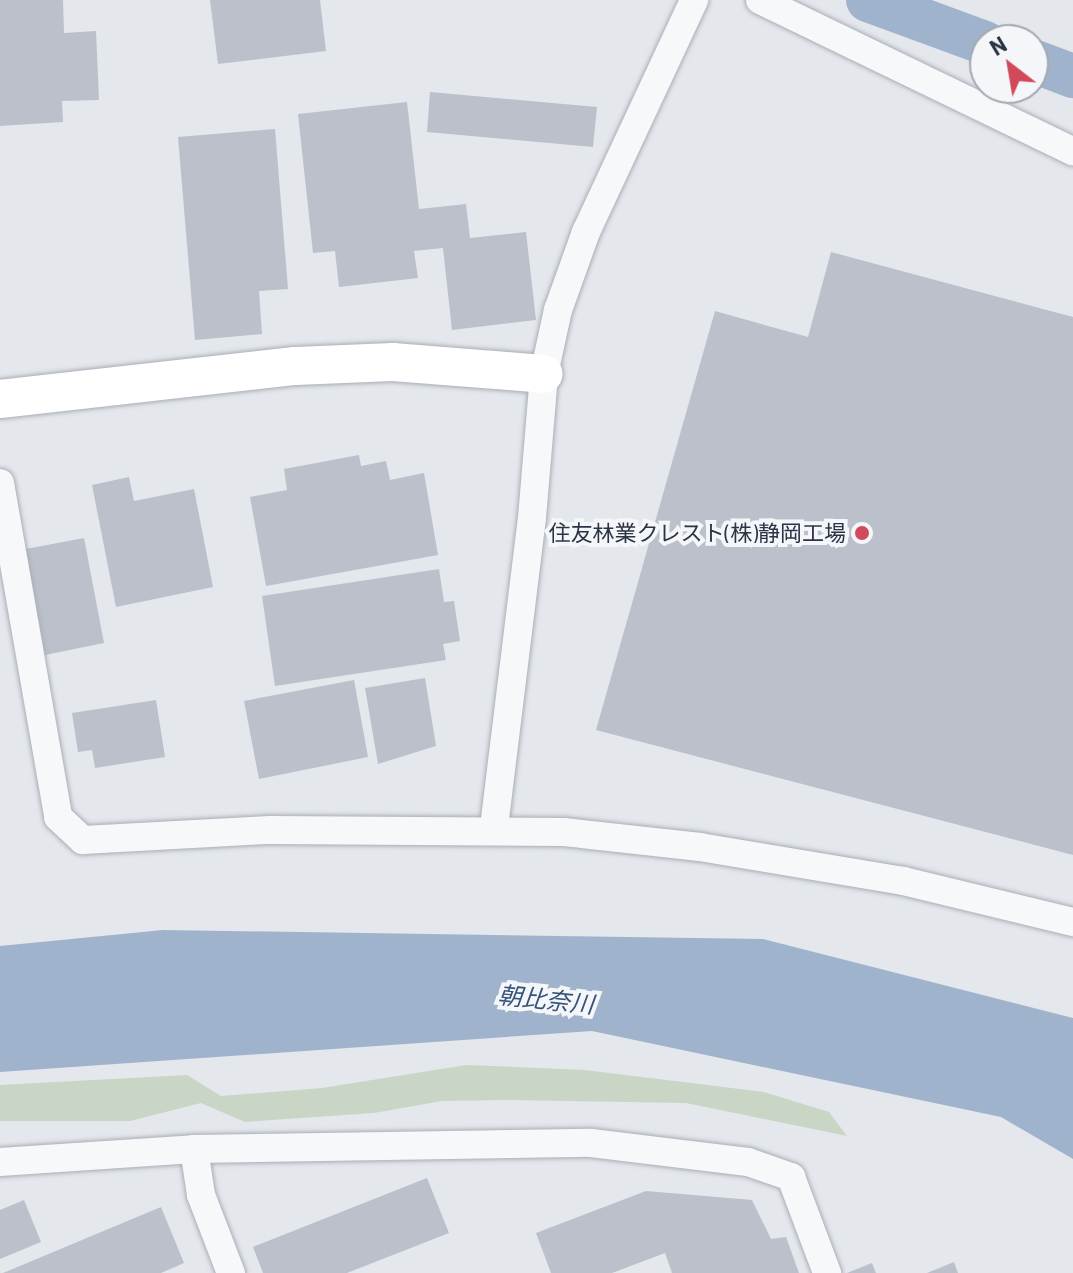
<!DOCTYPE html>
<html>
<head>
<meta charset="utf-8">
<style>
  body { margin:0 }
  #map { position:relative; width:1073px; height:1273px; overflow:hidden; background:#e4e7ec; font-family:Barlow,"Noto Sans JP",sans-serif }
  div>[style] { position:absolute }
  .green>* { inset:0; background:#c9d6c5 }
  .water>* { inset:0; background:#9fb4cc }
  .river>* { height:44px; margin:-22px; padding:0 22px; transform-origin:22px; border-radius:22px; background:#9fb4cc }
  .building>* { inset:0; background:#bbc0ca }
  .roads { filter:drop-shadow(0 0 2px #a9aeb7) drop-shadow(0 0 2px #a9aeb7) }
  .street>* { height:28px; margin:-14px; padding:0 14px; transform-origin:14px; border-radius:14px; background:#f7f8fa }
  .secondary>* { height:38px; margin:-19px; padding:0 19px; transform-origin:19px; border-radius:19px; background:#fff }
  .dots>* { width:22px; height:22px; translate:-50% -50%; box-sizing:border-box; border:4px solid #f4f6f9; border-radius:50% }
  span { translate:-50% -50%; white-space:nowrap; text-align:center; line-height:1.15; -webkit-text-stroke:8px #f4f6f9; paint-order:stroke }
  .poi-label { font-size:22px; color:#2b3445 }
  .right { translate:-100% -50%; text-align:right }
  .water-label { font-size:24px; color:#34527a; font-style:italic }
  .north { position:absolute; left:969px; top:24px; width:80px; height:80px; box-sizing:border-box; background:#f4f6f9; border:2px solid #a4a8b1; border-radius:50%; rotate:329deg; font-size:22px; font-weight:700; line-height:32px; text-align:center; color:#2b3445 }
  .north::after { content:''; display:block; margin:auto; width:28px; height:36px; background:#d1495b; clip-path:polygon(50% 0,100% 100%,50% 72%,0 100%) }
</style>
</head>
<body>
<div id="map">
  <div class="green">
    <div style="clip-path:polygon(466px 1065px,585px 1070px,764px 1092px,829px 1112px,847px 1136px,686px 1103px,506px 1100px,442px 1101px,374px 1113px,245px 1122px,201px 1103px,130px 1121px,0 1121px,0 1085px,187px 1075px,221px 1096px,322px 1088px)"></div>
  </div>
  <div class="water">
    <div style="clip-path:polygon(163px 930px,763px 939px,1073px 1018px,1073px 1159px,1001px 1117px,592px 1031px,0 1072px,0 946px)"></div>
  </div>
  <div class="river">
    <div style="left:868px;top:0;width:125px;rotate:20.2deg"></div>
    <div style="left:1033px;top:61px;width:43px;rotate:20.6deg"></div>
  </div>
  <div class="building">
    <div style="clip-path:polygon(0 0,63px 0,64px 33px,96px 31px,99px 100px,62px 101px,63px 122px,0 126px)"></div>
    <div style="clip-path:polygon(210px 0,320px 0,326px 51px,218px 64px)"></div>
    <div style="clip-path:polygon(430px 92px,597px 107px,593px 147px,427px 132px)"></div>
    <div style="clip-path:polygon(407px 102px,419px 209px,466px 204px,470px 238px,526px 232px,536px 320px,452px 330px,443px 248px,414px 251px,418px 278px,339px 287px,335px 251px,313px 253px,298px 114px)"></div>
    <div style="clip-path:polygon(275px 129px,288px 289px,259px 291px,262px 334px,195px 340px,178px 137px)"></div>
    <div style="clip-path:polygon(831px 252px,1073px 317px,1073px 855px,596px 730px,715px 311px,808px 337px)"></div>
    <div style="clip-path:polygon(359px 455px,361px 466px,386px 461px,390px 480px,424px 473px,438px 555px,266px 586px,250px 497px,287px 490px,284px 469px)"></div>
    <div style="clip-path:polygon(129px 477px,134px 501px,194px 489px,213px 587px,116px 607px,92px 485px)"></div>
    <div style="clip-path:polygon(84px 538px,104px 643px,45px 655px,26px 549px)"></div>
    <div style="clip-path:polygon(439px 569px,444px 602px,454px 601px,460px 641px,443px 644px,446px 660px,275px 686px,262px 596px)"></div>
    <div style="clip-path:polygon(425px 678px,436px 746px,378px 764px,365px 688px)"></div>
    <div style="clip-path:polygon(354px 680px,368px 757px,259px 779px,244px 701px)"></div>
    <div style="clip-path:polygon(156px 700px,165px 757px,95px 768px,92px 750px,78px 752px,72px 713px)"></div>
    <div style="clip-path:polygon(427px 1178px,449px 1233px,347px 1273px,263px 1273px,253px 1247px)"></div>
    <div style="clip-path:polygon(646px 1191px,752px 1200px,771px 1239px,786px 1237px,799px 1273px,672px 1273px,665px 1253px,612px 1273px,551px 1273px,536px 1233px)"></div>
    <div style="clip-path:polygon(24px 1200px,41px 1242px,0 1259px,0 1210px)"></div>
    <div style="clip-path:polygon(161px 1207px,184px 1263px,161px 1273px,3px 1273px)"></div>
    <div style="clip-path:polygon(954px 1262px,958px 1273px,927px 1273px)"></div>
    <div style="clip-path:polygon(872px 1263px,876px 1273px,847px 1273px)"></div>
  </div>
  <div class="roads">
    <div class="street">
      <div style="left:760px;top:0;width:348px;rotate:25.8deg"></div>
      <div style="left:0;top:483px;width:339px;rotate:80.1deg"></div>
      <div style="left:58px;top:817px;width:34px;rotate:43deg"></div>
      <div style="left:83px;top:840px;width:187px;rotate:-3.1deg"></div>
      <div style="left:270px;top:830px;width:294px;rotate:0.4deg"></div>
      <div style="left:564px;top:832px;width:137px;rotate:6.3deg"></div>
      <div style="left:700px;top:847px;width:206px;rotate:9.5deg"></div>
      <div style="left:903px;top:881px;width:175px;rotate:13.6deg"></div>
      <div style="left:494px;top:827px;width:311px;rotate:-83deg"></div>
      <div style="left:532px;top:518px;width:144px;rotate:-85.2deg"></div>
      <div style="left:544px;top:374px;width:66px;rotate:-77.7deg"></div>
      <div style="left:558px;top:310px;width:83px;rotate:-70.3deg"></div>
      <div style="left:586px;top:232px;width:256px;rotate:-65deg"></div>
      <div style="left:194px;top:1149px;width:47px;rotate:81.3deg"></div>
      <div style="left:201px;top:1195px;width:84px;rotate:69deg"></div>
      <div style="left:0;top:1162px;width:194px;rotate:-3.8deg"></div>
      <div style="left:194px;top:1149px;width:397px;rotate:-0.9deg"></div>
      <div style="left:591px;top:1143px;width:158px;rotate:6.9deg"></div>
      <div style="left:748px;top:1162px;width:46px;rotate:19.2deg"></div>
      <div style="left:791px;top:1177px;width:103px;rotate:69.4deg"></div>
    </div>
    <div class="secondary">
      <div style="left:0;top:399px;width:297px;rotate:-6.4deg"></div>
      <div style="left:295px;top:366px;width:98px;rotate:-2.3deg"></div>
      <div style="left:393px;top:362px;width:151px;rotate:4.5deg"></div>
    </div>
  </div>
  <div class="dots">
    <div style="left:862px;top:533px;background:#d1495b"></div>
  </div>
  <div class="poi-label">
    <span class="right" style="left:846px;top:533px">住友林業クレスト(株)静岡工場</span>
  </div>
  <div class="water-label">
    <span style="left:546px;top:999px;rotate:6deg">朝比奈川</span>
  </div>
  <div class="north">N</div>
</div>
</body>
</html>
